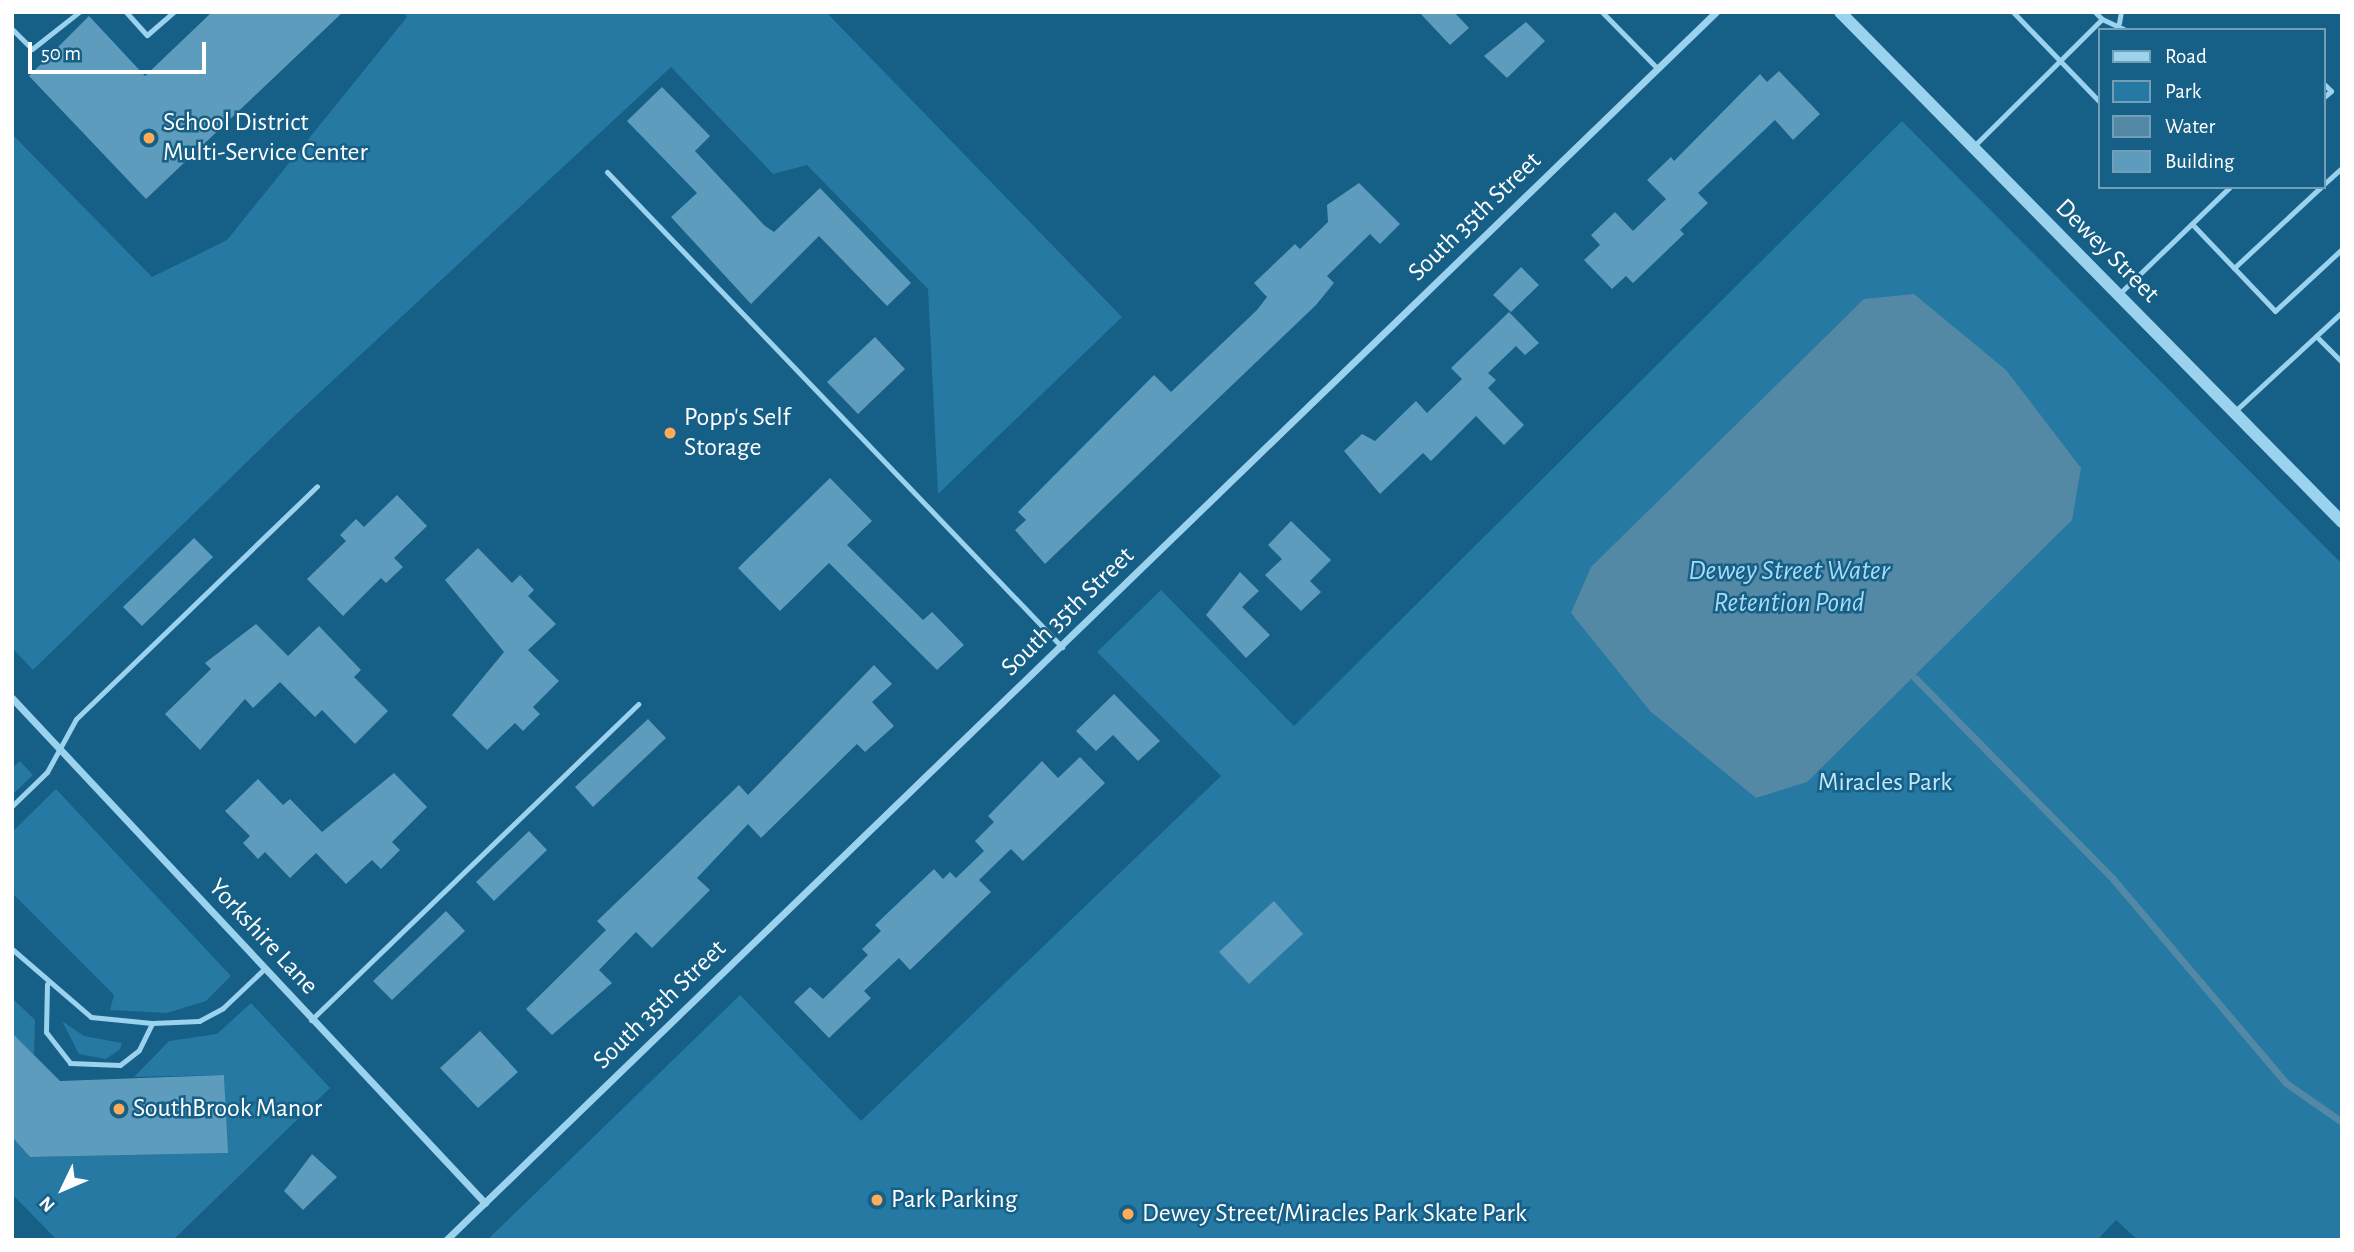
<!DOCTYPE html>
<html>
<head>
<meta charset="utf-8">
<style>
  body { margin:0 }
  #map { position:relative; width:2354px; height:1252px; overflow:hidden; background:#165f86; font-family:"Alegreya Sans",sans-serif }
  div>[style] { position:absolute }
  .green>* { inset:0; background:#2579a3 }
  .water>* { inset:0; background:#5489a6 }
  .stream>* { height:7px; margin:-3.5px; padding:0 3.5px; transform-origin:3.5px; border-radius:3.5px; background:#5489a6 }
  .building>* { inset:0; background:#5d9cbc }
  .service>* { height:5px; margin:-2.5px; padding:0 2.5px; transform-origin:2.5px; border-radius:2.5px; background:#9bd2ee }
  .minor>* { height:7px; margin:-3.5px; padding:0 3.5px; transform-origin:3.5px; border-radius:3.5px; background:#9bd2ee }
  .tertiary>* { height:12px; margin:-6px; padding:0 6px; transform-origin:6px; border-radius:6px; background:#9bd2ee }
  .dots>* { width:19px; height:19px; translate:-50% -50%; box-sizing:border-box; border:4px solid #165f86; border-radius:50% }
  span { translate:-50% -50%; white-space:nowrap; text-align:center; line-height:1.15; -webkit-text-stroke:5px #165f86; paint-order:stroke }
  .poi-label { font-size:26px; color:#fff }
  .left { translate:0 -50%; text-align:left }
  .street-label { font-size:26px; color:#fff }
  .park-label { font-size:26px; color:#c1e7fa }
  .water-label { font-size:28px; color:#a7dbf5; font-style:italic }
  .frame { position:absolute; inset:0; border:14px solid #fff; pointer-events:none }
  .legend { position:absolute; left:2098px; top:28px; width:228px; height:161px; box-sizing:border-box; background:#165f86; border:2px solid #739fb6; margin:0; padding:9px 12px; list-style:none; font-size:21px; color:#fff }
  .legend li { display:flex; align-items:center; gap:14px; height:35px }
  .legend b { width:35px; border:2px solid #739fb6 }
  .north { position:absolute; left:28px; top:1154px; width:70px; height:70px; -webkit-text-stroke:5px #165f86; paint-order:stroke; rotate:226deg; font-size:19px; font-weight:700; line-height:28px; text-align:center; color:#fff }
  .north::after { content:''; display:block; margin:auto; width:24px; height:32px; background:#fff; clip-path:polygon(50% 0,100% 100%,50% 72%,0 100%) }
  .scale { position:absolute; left:28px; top:42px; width:178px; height:32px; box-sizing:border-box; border:4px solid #fff; border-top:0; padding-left:9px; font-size:21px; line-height:24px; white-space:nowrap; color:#fff; -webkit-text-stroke:5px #165f86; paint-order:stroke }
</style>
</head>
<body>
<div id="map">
  <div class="green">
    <div style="clip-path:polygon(404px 12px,826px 12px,1122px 317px,938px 494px,928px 289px,807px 165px,773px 174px,671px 67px,288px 422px,33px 670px,12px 648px,12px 134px,152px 277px,227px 240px,407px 17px)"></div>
    <div style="clip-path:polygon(1902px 121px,2342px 564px,2342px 1240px,2138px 1240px,2116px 1220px,2097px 1240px,487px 1240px,740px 995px,861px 1121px,1221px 776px,1097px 652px,1161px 590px,1294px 726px)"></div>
    <div style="clip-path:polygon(20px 761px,33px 775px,12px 795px,12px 768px)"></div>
    <div style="clip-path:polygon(56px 789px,231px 976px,206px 1001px,167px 1013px,110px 1010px,114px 995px,12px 893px,12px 832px)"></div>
    <div style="clip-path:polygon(12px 998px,35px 1020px,34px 1055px,12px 1033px)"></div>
    <div style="clip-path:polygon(251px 1003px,330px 1088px,173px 1240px,57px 1240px,12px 1194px,12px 1137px,30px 1157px,227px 1153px,224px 1075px,134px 1077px,169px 1041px,217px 1034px)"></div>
    <div style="clip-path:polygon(62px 1021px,84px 1036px,122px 1043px,120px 1049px,106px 1059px,79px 1054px)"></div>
  </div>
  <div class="water">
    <div style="clip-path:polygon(1914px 294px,2006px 370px,2081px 468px,2072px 520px,1807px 782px,1756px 798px,1650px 711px,1571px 613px,1591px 567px,1864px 299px)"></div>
  </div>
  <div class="stream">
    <div style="left:1915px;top:678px;width:282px;rotate:45.4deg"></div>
    <div style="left:2113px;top:879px;width:267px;rotate:49.7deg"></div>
    <div style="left:2286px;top:1083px;width:68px;rotate:34.9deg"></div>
  </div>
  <div class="building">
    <div style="clip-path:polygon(212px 12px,343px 12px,146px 199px,29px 76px,89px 16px,145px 76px)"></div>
    <div style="clip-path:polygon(1419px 12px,1454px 12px,1469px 28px,1450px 45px)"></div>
    <div style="clip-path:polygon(1526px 22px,1545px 41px,1507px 78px,1484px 56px)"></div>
    <div style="clip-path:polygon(1779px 71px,1820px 114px,1793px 140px,1775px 120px,1698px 193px,1708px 203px,1680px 230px,1684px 234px,1633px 283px,1626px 276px,1612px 289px,1584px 260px,1600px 245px,1591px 235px,1615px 212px,1633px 231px,1666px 199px,1647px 180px,1671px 157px,1674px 161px,1760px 74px,1767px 82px)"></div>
    <div style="clip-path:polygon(662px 87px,710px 136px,695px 151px,765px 226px,774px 232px,820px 188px,911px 283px,887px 306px,819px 236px,751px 304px,671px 217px,697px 193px,627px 121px)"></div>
    <div style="clip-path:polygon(1359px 183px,1400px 224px,1380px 244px,1370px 234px,1327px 276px,1334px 283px,1316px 305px,1045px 564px,1015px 530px,1026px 520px,1018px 512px,1154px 375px,1171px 392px,1257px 310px,1267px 297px,1254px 283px,1295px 244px,1300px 249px,1328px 222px,1327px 205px)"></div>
    <div style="clip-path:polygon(1521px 267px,1539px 285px,1511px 312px,1493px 295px)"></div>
    <div style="clip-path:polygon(1509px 312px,1539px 343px,1525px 355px,1516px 346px,1488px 373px,1496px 380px,1488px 388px,1524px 425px,1504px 445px,1476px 416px,1431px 461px,1423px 453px,1380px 494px,1344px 451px,1362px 434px,1375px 441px,1416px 401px,1427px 413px,1462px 379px,1451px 368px)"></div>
    <div style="clip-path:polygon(875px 337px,905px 369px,858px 414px,827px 382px)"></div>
    <div style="clip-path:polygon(830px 478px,872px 521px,847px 545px,923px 620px,932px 612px,964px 645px,937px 670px,829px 563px,780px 611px,738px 568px)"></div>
    <div style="clip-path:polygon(397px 495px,427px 526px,394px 558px,403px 567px,386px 583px,381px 578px,343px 616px,307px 579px,346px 541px,340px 535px,356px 519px,364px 527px)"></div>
    <div style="clip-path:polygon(1291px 521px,1331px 560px,1310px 581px,1321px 592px,1301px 611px,1265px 575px,1282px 559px,1268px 545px)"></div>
    <div style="clip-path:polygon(194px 538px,213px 557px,142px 626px,123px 607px)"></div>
    <div style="clip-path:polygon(478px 548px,512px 583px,520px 575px,534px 590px,528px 596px,556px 624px,528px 650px,559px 681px,533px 707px,540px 714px,523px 731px,515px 723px,487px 750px,452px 715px,504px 652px,445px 580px)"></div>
    <div style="clip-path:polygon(1240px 572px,1259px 591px,1242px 607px,1270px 635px,1246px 658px,1206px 615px)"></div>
    <div style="clip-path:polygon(256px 624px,288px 656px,319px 626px,361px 670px,354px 677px,388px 711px,355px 744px,322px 710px,315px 717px,280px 682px,253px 708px,245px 699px,200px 750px,165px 714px,211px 669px,205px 663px)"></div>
    <div style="clip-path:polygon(874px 665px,892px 684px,872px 702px,894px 726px,865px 752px,857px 744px,761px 838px,748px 824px,697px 878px,710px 890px,652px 948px,636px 932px,599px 970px,612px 983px,552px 1035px,526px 1009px,606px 930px,597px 921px,739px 785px,748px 795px)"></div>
    <div style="clip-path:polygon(1114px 694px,1160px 741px,1138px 761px,1113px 735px,1096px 751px,1076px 731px)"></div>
    <div style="clip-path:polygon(648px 719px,666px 738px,593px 807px,575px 787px)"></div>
    <div style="clip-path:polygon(1080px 757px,1105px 783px,1023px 861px,1011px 849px,979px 880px,991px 892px,910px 970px,899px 958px,864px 991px,871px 998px,829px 1038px,794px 1002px,810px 987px,823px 999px,868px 955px,862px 949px,881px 931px,875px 925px,934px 869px,943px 879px,950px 872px,956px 878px,984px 851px,975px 841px,994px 822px,988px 816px,1042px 761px,1058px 778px)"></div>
    <div style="clip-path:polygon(394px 773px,427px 807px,392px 842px,400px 850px,381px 869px,372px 860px,346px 884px,316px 853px,290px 878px,265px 852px,258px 859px,243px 843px,250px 836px,225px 811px,258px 779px,283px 805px,290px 799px,322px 832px)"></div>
    <div style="clip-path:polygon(529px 831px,547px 850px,494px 901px,476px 882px)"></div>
    <div style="clip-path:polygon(1274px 901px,1303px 934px,1249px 984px,1219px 952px)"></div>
    <div style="clip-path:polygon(446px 911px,465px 931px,392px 1000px,373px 981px)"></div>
    <div style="clip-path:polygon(480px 1031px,518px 1072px,478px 1108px,440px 1068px)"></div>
    <div style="clip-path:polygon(12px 1033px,60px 1081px,224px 1075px,228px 1153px,30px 1157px,12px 1137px)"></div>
    <div style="clip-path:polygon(312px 1154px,337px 1177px,303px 1210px,284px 1191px)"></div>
  </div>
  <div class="service">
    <div style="left:126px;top:12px;width:31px;rotate:48deg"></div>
    <div style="left:147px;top:35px;width:35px;rotate:-41deg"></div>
    <div style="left:1602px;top:12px;width:80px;rotate:45.5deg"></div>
    <div style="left:2013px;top:12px;width:125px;rotate:46deg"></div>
    <div style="left:2102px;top:19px;width:26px;rotate:25deg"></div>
    <div style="left:2119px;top:23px;width:11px;rotate:-80deg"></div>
    <div style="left:12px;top:29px;width:28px;rotate:45deg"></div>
    <div style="left:32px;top:49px;width:60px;rotate:-38.2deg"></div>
    <div style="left:2324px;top:84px;width:10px;rotate:45deg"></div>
    <div style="left:2331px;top:91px;width:9px;rotate:139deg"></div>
    <div style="left:1974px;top:146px;width:180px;rotate:-44.8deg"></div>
    <div style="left:2102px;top:19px;width:10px;rotate:-135deg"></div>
    <div style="left:607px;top:172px;width:658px;rotate:46.23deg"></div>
    <div style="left:2324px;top:184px;width:24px;rotate:-42deg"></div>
    <div style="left:2192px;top:224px;width:120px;rotate:46.3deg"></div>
    <div style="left:2275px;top:311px;width:91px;rotate:-42.8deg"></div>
    <div style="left:2234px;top:268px;width:119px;rotate:-43deg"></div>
    <div style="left:2118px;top:295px;width:156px;rotate:-44deg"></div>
    <div style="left:2316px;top:336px;width:37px;rotate:45deg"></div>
    <div style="left:2234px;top:412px;width:147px;rotate:-42.8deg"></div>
    <div style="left:12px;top:806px;width:49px;rotate:-44.2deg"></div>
    <div style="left:47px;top:772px;width:60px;rotate:-61.3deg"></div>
    <div style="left:76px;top:719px;width:335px;rotate:-44deg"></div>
    <div style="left:12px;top:949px;width:104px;rotate:40.7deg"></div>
    <div style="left:91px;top:1017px;width:61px;rotate:5.6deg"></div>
    <div style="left:152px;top:1023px;width:47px;rotate:-2.4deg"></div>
    <div style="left:199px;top:1021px;width:27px;rotate:-28deg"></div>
    <div style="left:223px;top:1008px;width:55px;rotate:-43.5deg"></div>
    <div style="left:47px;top:984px;width:48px;rotate:91.2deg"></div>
    <div style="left:46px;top:1032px;width:39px;rotate:52deg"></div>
    <div style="left:70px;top:1063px;width:50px;rotate:2.3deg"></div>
    <div style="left:120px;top:1065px;width:24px;rotate:-38deg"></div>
    <div style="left:139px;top:1050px;width:30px;rotate:-64deg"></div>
    <div style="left:311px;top:1020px;width:455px;rotate:-44deg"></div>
  </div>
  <div class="minor">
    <div style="left:12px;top:698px;width:692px;rotate:46.87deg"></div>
    <div style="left:446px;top:1240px;width:1767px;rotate:-44.04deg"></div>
  </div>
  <div class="tertiary">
    <div style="left:1840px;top:12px;width:716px;rotate:45.45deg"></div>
  </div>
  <div class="dots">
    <div style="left:149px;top:138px;background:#ffab58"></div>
    <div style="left:670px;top:433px;background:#ffab58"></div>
    <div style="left:119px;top:1109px;background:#ffab58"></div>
    <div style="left:877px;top:1200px;background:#ffab58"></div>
    <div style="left:1128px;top:1214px;background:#ffab58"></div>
  </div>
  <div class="poi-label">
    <span class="left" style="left:163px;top:138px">School District<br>Multi-Service Center</span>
    <span class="left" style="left:684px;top:433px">Popp's Self<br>Storage</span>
    <span class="left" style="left:133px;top:1109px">SouthBrook Manor</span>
    <span class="left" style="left:891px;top:1200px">Park Parking</span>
    <span class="left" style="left:1142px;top:1214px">Dewey Street/Miracles Park Skate Park</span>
  </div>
  <div class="street-label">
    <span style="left:1475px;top:217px;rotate:-44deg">South 35th Street</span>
    <span style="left:2107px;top:251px;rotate:45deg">Dewey Street</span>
    <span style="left:1068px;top:612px;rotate:-44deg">South 35th Street</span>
    <span style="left:263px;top:937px;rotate:47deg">Yorkshire Lane</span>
    <span style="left:660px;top:1005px;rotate:-44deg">South 35th Street</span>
  </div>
  <div class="park-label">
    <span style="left:1885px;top:783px">Miracles Park</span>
  </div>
  <div class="water-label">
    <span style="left:1789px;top:587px">Dewey Street Water<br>Retention Pond</span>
  </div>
  <div class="frame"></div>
  <ul class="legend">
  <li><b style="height:9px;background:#9bd2ee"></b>Road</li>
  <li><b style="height:19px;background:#2579a3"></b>Park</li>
  <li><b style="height:19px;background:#5489a6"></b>Water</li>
  <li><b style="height:19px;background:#5d9cbc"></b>Building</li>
  </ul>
  <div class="north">N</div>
  <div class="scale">50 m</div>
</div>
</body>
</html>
